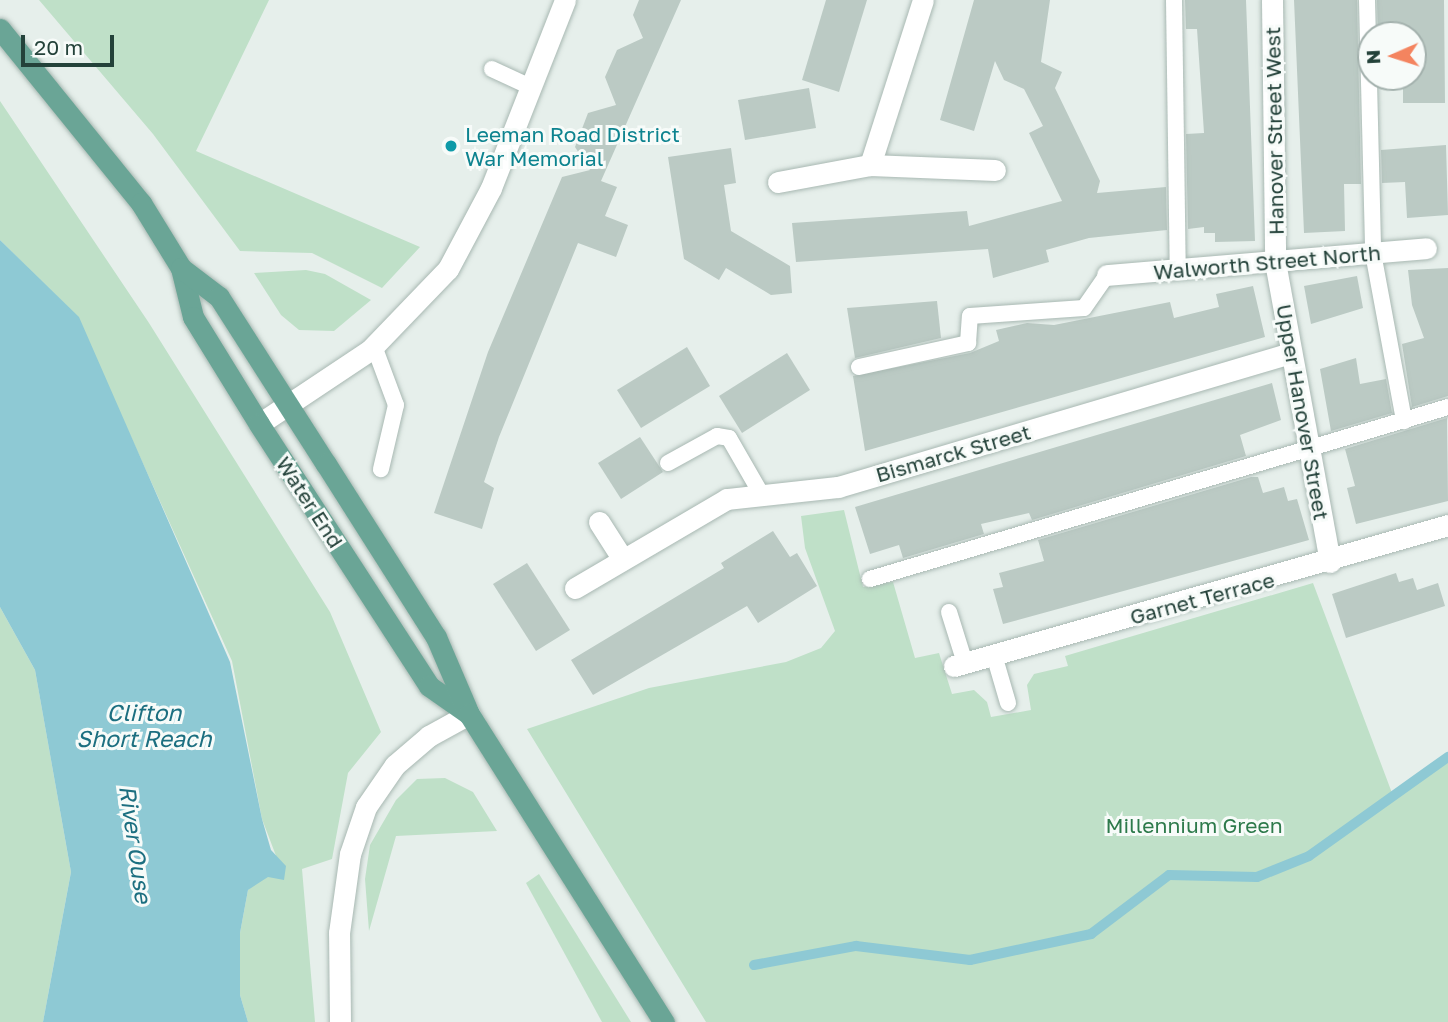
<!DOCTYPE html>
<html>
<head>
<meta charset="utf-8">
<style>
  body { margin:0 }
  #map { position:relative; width:1448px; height:1022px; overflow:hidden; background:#e6efeb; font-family:"Golos Text",sans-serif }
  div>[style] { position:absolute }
  .green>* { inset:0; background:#bfe0c8 }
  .water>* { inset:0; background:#8ec9d4 }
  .stream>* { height:10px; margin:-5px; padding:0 5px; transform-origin:5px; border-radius:5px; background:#8ec9d4 }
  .building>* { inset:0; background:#bbcac4 }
  .roads { filter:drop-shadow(0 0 2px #a8b8b2) drop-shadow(0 0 2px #a8b8b2) }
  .lane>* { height:16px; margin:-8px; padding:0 8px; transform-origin:8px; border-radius:8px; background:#fff }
  .street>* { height:21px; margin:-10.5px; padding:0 10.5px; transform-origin:10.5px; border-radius:10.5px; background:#fff }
  .secondary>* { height:21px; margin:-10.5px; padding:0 10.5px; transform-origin:10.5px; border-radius:10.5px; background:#fff }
  .primary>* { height:21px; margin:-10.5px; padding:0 10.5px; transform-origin:10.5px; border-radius:10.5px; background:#6aa596 }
  .dots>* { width:19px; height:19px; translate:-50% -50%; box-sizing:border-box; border:4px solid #f7fbf9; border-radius:50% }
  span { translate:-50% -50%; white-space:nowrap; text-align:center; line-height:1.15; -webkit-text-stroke:6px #f7fbf9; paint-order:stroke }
  .street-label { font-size:21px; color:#24423a }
  .culture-label { font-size:21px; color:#0d838f }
  .left { translate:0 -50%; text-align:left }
  .park-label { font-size:21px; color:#2d7a4b }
  .water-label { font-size:23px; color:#1c6f80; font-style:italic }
  .north { position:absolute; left:1357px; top:21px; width:70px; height:70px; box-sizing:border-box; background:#f7fbf9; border:2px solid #a3b1ad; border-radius:50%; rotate:267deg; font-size:19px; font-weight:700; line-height:28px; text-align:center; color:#24423a }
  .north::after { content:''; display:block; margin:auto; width:24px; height:32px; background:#f4845f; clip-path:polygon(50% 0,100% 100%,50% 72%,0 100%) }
  .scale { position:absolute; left:21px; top:35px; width:93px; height:32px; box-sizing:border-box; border:4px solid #24423a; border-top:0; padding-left:9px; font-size:21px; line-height:24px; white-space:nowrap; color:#24423a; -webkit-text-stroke:5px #f7fbf9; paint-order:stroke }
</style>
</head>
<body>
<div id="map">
  <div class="green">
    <div style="clip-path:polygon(39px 0,269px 0,196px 151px,420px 247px,382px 288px,312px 253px,240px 251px,153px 134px)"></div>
    <div style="clip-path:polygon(0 101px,149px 323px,330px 612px,381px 732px,348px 773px,332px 859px,302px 869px,315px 1022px,248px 1022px,240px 995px,240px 933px,248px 890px,278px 861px,262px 819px,232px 661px,76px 315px,0 240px)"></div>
    <div style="clip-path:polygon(306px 270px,325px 274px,371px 300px,334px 331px,299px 330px,281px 315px,254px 273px)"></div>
    <div style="clip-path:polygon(844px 510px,863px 587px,893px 582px,915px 658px,939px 653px,952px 694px,974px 690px,987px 702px,991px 717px,1031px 710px,1027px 685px,1034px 674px,1068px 666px,1065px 656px,1313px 583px,1392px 793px,1448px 755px,1448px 1022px,706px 1022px,527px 729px,649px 688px,786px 662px,821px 648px,835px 631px,805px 548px,801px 516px)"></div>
    <div style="clip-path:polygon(0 607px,35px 670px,71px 872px,43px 1022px,0 1022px)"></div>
    <div style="clip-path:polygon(445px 778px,473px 792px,497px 831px,396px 836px,369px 931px,365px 879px,370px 845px,396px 800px,417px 779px)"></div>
    <div style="clip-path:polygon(539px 874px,631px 1022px,602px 1022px,526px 883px)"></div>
  </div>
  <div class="water">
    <div style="clip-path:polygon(0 240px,79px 317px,230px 662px,262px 819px,271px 850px,286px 866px,284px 880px,268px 877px,248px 890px,240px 933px,240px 995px,248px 1022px,43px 1022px,71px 872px,35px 670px,0 607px)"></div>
  </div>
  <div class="stream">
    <div style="left:754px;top:965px;width:104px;rotate:-10.6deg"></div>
    <div style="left:856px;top:946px;width:115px;rotate:7deg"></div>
    <div style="left:970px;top:960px;width:124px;rotate:-12.1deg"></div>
    <div style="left:1091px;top:934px;width:98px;rotate:-37.1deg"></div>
    <div style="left:1169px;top:875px;width:88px;rotate:1.3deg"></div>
    <div style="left:1257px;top:877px;width:56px;rotate:-22deg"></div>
    <div style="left:1309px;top:856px;width:171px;rotate:-35.5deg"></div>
  </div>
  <div class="building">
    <div style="clip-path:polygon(639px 0,681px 0,601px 181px,617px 187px,605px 216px,628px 225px,616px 257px,578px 243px,499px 437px,484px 482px,494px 488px,482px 529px,434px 513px,488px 352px,562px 177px,590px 170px,575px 147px,588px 113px,616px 105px,605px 77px,617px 50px,643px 38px,633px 15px)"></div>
    <div style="clip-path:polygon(826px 0,867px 0,839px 92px,802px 80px)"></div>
    <div style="clip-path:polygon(974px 0,1050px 0,1041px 62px,1062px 72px,1055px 88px,1100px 181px,1097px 193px,1166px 187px,1167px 230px,1089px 238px,1046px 250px,1049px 262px,993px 278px,988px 249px,796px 262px,792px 223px,967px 211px,969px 226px,1062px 201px,1029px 133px,1043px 126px,1024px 89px,1004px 80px,995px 61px,974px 131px,940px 120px)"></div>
    <div style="clip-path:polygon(1185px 0,1246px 0,1255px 241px,1215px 242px,1215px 233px,1204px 233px,1204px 227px,1188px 229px,1186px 134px,1204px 133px,1197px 29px,1186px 29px)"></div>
    <div style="clip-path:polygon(1294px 0,1357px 0,1361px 184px,1344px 184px,1345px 231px,1304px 233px)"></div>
    <div style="clip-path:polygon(1377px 0,1444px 0,1445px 103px,1403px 103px,1403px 77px,1413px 77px,1413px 35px,1378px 35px)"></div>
    <div style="clip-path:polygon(809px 88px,816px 128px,745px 140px,738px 100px)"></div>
    <div style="clip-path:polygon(1446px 145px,1448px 215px,1407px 218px,1405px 182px,1382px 183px,1381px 150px)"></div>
    <div style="clip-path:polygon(731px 148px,736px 183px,724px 185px,731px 231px,790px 266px,792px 293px,771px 295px,726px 268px,719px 280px,684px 259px,668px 157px)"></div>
    <div style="clip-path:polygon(1448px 268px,1448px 396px,1412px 407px,1402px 344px,1424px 338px,1412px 305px,1408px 270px)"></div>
    <div style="clip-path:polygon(1357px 276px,1363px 308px,1311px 324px,1304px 286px)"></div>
    <div style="clip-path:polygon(1253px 286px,1265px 337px,865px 451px,853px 376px,970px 353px,999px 341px,996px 330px,1027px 323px,1054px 325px,1170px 302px,1174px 318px,1219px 307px,1216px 294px)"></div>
    <div style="clip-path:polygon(937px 301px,941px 338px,855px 358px,847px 308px)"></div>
    <div style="clip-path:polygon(687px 347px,710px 386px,641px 428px,617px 390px)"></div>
    <div style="clip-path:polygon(787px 353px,810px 390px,742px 433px,719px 396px)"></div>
    <div style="clip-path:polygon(1356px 358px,1360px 384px,1386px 379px,1392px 413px,1331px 431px,1320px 369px)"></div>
    <div style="clip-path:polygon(1272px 383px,1281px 420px,1240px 435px,1246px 456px,1032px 520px,1029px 513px,981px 524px,984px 534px,903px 558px,899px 545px,870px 554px,855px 507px)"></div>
    <div style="clip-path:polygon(1447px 418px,1448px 501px,1356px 524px,1347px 488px,1355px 486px,1345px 449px)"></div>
    <div style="clip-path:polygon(640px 437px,663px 472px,621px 499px,598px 463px)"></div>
    <div style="clip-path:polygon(1251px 477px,1258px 477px,1263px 493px,1284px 487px,1288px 501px,1297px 499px,1309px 540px,1003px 624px,993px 589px,1003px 587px,999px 573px,1044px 561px,1038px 540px)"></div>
    <div style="clip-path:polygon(773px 531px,790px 557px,797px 553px,817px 586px,758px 623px,747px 606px,593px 695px,571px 660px,724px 568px,721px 563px)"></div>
    <div style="clip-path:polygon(527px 563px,570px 630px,536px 651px,493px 584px)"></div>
    <div style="clip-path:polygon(1396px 573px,1399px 582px,1413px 578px,1417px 590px,1438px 583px,1445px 606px,1346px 638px,1332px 594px)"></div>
  </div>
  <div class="roads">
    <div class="lane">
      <div style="left:1174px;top:0;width:270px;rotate:89.2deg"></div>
      <div style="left:1367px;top:0;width:253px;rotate:88.6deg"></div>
      <div style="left:1373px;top:253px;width:171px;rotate:79.5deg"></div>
      <div style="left:492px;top:69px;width:43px;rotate:24.8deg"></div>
      <div style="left:374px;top:346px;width:63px;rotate:69.6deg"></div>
      <div style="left:396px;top:405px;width:66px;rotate:103.2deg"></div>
      <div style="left:859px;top:367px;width:112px;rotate:-12.4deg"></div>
      <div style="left:968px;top:343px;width:27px;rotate:-86deg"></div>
      <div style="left:970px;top:316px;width:114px;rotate:-4deg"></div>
      <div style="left:1084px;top:308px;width:40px;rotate:-55.1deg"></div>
      <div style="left:668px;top:463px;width:56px;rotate:-28.9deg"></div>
      <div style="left:717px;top:436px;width:12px;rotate:9deg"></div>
      <div style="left:729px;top:438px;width:62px;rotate:60.1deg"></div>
      <div style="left:870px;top:579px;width:603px;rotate:-16.57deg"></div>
      <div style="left:949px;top:612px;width:53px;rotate:72.6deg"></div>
      <div style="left:994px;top:655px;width:50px;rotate:73.7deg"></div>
    </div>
    <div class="street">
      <div style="left:1272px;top:0;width:262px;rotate:89.3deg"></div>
      <div style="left:1275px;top:262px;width:305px;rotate:79.6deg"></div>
      <div style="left:870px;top:165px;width:173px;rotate:-72.2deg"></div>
      <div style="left:778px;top:182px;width:94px;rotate:-10.5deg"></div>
      <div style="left:870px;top:165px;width:125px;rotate:2.3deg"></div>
      <div style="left:1107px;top:275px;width:320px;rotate:-4.8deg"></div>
      <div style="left:599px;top:522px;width:43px;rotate:57.4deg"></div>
      <div style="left:575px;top:588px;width:176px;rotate:-30.4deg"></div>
      <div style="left:727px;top:499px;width:112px;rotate:-6.2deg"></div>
      <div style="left:838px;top:487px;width:472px;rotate:-16.5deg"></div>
      <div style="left:954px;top:666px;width:514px;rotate:-15.93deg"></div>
      <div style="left:340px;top:1022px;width:89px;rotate:-90.6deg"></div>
      <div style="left:339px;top:933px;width:80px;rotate:-82.1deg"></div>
      <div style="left:350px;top:854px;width:50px;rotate:-71.2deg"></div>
      <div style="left:366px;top:807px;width:51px;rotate:-55.4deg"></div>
      <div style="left:395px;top:765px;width:45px;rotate:-40.5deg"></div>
      <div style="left:429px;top:736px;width:46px;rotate:-28.8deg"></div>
    </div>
    <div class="secondary">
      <div style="left:259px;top:424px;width:133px;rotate:-33.7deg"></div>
      <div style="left:370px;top:350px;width:112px;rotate:-46.1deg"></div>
      <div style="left:448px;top:269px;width:92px;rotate:-62deg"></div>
      <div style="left:491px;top:188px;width:202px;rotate:-68.5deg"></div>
    </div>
    <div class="primary">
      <div style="left:0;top:29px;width:224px;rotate:51deg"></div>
      <div style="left:141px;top:203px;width:76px;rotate:58.4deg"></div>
      <div style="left:181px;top:268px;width:50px;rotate:76.2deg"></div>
      <div style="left:193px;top:317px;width:126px;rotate:58.3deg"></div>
      <div style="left:259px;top:424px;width:312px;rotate:57deg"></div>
      <div style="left:429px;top:686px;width:49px;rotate:35deg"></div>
      <div style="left:181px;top:268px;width:48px;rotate:37.3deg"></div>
      <div style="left:219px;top:297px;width:198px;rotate:57.4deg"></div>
      <div style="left:326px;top:464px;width:205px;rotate:57.6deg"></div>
      <div style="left:436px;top:637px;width:84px;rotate:66.8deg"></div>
      <div style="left:469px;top:714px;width:365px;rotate:57.7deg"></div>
    </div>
  </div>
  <div class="dots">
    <div style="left:451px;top:146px;background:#0f9aa8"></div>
  </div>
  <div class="street-label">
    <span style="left:1274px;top:131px;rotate:-91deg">Hanover Street West</span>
    <span style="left:1267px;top:262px;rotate:-5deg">Walworth Street North</span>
    <span style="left:1303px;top:412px;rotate:80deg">Upper Hanover Street</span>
    <span style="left:953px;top:453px;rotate:-16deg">Bismarck Street</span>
    <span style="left:310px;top:502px;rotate:57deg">Water End</span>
    <span style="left:1202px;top:598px;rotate:-15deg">Garnet Terrace</span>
  </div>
  <div class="culture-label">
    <span class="left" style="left:465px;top:146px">Leeman Road District<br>War Memorial</span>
  </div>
  <div class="park-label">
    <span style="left:1194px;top:825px">Millennium Green</span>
  </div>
  <div class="water-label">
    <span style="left:144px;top:725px">Clifton<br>Short Reach</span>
    <span style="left:136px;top:844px;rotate:82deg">River Ouse</span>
  </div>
  <div class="north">N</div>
  <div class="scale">20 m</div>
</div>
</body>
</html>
